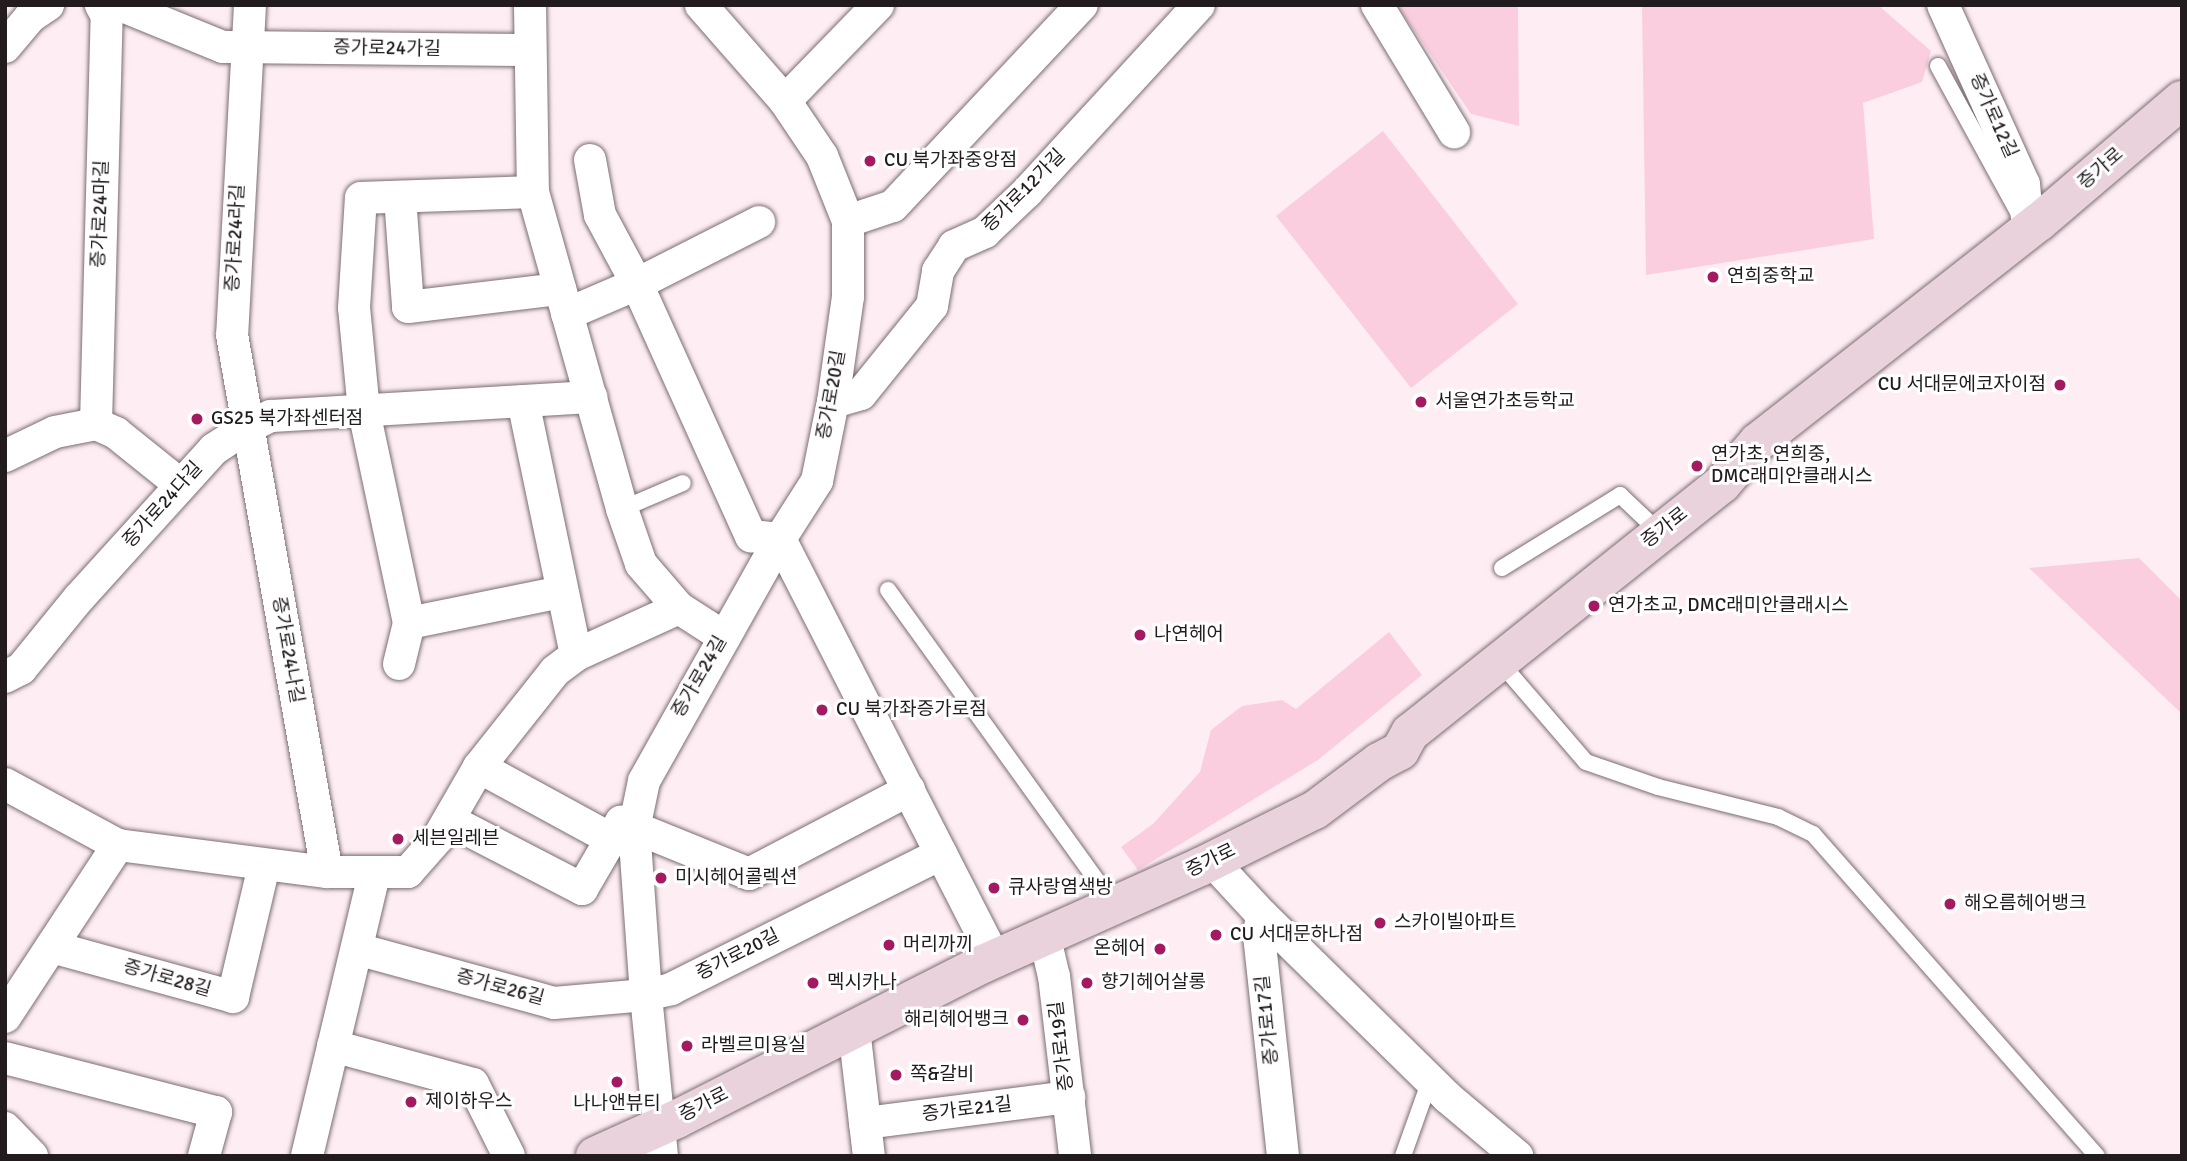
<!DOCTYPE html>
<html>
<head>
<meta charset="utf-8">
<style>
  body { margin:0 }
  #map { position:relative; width:2187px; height:1161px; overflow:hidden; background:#feeef3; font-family:Signika,"Noto Sans KR",sans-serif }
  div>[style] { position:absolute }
  .green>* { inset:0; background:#facede }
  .roads { filter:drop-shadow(0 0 2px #7b6d72) drop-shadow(0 0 2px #7b6d72) }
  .lane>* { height:16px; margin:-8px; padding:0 8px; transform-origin:8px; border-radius:8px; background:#fff }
  .street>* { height:32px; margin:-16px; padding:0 16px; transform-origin:16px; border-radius:16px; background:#fff }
  .secondary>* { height:38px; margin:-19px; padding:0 19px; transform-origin:19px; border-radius:19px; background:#ead2dc }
  .dots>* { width:19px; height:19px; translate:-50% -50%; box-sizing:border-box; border:4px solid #fff; border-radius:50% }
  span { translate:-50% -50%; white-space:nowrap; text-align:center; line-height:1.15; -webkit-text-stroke:6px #fff; paint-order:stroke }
  .street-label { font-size:19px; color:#221c1e }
  .poi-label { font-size:19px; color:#221c1e }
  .left { translate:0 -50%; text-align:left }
  .right { translate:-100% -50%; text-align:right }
  .frame { position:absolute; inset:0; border:7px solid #221c1e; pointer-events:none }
</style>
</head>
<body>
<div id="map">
  <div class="green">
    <div style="clip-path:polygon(1397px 5px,1518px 5px,1519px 126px,1471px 114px)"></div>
    <div style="clip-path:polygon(1642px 5px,1878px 5px,1931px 51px,1922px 82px,1863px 103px,1874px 239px,1646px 275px)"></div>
    <div style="clip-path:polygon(1383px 131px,1518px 304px,1411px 388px,1276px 216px)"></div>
    <div style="clip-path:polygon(2139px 558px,2182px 601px,2182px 714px,2029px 568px)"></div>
    <div style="clip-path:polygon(1389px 632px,1422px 675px,1318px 760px,1138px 870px,1121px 847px,1153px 824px,1200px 772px,1211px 730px,1242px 706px,1282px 700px,1296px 709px)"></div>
  </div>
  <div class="roads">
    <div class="lane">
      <div style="left:1938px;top:66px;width:169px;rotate:61.3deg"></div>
      <div style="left:622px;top:509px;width:66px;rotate:-23.1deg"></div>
      <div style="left:1502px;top:568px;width:139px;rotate:-31.7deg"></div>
      <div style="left:1620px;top:495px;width:54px;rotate:43.5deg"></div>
      <div style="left:888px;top:590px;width:389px;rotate:54.3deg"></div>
      <div style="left:1499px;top:661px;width:133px;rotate:49.3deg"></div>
      <div style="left:1586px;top:762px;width:76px;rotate:19.1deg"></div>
      <div style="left:1658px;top:787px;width:124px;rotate:14deg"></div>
      <div style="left:1778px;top:817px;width:39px;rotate:26deg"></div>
      <div style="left:1813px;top:834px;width:429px;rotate:48.6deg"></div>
      <div style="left:1403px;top:1156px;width:81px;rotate:-70.4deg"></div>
    </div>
    <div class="street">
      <div style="left:120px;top:5px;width:111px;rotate:22.2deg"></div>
      <div style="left:223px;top:47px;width:306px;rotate:0.6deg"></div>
      <div style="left:250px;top:5px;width:330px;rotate:93.1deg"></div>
      <div style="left:232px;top:335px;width:545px;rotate:79.97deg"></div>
      <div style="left:530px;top:5px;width:187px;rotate:89.1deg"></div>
      <div style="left:533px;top:192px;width:329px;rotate:74.3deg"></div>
      <div style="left:622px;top:509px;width:58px;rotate:70.9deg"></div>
      <div style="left:641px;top:564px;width:58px;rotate:49.2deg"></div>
      <div style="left:679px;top:608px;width:54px;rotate:32.8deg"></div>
      <div style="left:1377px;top:5px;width:149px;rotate:58.8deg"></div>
      <div style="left:1943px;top:5px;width:196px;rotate:65.7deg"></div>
      <div style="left:2024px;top:184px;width:46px;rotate:85deg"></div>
      <div style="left:5px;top:47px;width:39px;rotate:-50deg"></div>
      <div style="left:30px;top:17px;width:22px;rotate:-34deg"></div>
      <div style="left:785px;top:101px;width:134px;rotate:-45.9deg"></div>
      <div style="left:590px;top:160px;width:56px;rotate:79.7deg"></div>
      <div style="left:600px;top:215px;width:78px;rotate:61.8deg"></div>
      <div style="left:637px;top:284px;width:277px;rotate:65.7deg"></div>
      <div style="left:751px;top:536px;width:29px;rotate:6deg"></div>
      <div style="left:400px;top:197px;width:110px;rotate:85.8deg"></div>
      <div style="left:408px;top:307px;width:153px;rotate:-6.8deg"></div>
      <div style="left:848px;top:221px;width:47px;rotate:-18.4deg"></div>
      <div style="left:893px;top:206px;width:276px;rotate:-46.8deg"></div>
      <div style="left:567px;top:314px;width:76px;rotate:-23.2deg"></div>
      <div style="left:637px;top:284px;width:137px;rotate:-26.9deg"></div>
      <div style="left:523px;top:401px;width:259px;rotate:78.2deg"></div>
      <div style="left:833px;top:402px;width:29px;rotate:-16deg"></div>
      <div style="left:861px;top:394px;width:113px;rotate:-51.1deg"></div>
      <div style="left:932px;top:306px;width:36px;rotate:-80deg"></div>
      <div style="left:938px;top:271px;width:30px;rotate:-57deg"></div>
      <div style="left:954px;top:246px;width:34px;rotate:-24deg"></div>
      <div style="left:985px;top:232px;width:58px;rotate:-43.6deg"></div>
      <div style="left:1027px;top:192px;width:254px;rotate:-47.4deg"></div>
      <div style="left:96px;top:424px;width:408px;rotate:-88.5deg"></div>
      <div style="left:107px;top:16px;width:13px;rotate:-119deg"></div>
      <div style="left:5px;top:456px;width:55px;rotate:-25.6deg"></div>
      <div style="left:55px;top:432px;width:42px;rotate:-11deg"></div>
      <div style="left:96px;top:424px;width:22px;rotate:24deg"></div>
      <div style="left:116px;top:433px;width:83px;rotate:38.7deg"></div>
      <div style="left:780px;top:539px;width:472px;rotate:62.9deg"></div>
      <div style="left:409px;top:623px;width:155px;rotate:-11.5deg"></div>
      <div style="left:399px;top:664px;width:42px;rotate:-76.3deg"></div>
      <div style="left:409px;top:623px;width:217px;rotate:-102deg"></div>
      <div style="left:364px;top:411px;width:103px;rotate:-95.5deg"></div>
      <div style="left:354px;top:308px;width:110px;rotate:-86.4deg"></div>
      <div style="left:361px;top:198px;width:172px;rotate:-2deg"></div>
      <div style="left:5px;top:677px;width:18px;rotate:-27deg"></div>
      <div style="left:21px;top:669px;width:92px;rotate:-50.8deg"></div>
      <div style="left:79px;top:598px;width:201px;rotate:-47.8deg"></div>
      <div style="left:214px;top:449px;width:38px;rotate:-33deg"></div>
      <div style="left:246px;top:428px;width:28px;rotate:-26deg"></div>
      <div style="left:271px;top:416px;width:321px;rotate:-3.4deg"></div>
      <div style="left:479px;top:767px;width:150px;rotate:28.6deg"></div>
      <div style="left:5px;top:784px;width:128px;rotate:28.4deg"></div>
      <div style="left:118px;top:845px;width:211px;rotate:7.4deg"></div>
      <div style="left:327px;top:872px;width:81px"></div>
      <div style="left:408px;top:872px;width:45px;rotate:-48.6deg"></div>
      <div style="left:438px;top:838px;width:82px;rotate:-60deg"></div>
      <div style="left:479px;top:767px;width:122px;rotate:-51.6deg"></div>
      <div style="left:555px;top:671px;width:26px;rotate:-37deg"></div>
      <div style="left:576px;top:655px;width:113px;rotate:-24.5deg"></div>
      <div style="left:449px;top:820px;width:150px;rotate:27.4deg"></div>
      <div style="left:582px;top:889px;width:78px;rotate:-59.8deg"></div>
      <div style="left:621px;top:822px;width:138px;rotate:22.1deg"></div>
      <div style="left:749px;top:874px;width:181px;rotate:-27.7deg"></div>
      <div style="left:1212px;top:861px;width:74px;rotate:47.2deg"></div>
      <div style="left:1262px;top:915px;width:20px;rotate:99deg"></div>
      <div style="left:1259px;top:935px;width:222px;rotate:83.8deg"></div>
      <div style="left:1262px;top:915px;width:260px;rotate:44.5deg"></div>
      <div style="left:1447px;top:1097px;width:92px;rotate:40.1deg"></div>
      <div style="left:1045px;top:938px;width:39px;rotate:77deg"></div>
      <div style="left:1054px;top:976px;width:181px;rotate:83.3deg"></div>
      <div style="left:52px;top:947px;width:188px;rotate:15.4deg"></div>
      <div style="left:233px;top:997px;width:135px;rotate:-76.7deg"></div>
      <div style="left:357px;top:949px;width:204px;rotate:15.3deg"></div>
      <div style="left:554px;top:1003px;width:92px;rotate:-5deg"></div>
      <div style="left:646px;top:995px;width:26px;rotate:-13deg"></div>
      <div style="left:671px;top:989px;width:302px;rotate:-26.6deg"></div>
      <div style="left:5px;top:1017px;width:206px;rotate:-56.7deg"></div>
      <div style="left:854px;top:1029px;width:128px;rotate:83.3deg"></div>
      <div style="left:333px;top:1046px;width:145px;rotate:15.2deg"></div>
      <div style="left:473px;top:1084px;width:80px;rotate:63.4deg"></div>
      <div style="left:5px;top:1058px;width:218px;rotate:14.4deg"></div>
      <div style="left:216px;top:1112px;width:46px;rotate:105.3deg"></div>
      <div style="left:865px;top:1123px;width:206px;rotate:-7.3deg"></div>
      <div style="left:5px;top:1128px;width:39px;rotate:46deg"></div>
      <div style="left:307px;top:1156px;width:290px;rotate:-76.6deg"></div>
      <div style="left:662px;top:1156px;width:162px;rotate:-95.7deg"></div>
      <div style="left:646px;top:995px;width:166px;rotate:-94.1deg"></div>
      <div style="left:634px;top:829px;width:49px;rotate:-78.2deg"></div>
      <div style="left:644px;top:781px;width:278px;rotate:-60.7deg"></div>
      <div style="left:780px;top:539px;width:69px;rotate:-57.5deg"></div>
      <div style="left:817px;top:481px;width:81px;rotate:-78.6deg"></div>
      <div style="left:833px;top:402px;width:106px;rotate:-81.9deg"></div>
      <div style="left:848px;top:297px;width:76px;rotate:-90deg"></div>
      <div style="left:848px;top:221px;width:70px;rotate:-111.8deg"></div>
      <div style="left:822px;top:156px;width:66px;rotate:-123.9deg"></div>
      <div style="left:785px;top:101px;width:128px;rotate:-131.2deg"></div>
    </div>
    <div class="secondary">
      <div style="left:595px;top:1156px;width:90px;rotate:-24.3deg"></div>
      <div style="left:677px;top:1119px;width:343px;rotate:-26.9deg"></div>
      <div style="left:983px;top:964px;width:238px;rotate:-24.1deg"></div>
      <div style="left:1200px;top:867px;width:128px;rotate:-26.4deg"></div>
      <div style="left:1315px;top:810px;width:80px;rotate:-36.9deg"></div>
      <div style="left:1379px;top:762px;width:24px;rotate:-28deg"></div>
      <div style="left:1400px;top:751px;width:21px;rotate:-61deg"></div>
      <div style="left:1410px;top:733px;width:399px;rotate:-38.6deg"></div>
      <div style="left:1722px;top:484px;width:55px;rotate:-49.4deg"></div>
      <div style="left:1758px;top:442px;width:357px;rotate:-38.1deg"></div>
      <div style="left:2039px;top:222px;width:188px;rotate:-40.5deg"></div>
    </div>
  </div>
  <div class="dots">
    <div style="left:870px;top:161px;background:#a31a63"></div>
    <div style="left:1713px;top:277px;background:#a31a63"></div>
    <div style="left:2060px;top:385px;background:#a31a63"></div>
    <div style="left:1421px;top:402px;background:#a31a63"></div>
    <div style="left:197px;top:419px;background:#a31a63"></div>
    <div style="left:1697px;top:466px;background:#a31a63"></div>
    <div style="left:1594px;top:606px;background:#a31a63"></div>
    <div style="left:1140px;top:635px;background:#a31a63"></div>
    <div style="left:822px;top:710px;background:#a31a63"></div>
    <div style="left:398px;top:839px;background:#a31a63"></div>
    <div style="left:661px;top:878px;background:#a31a63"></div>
    <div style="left:994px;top:888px;background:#a31a63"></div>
    <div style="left:1950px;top:904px;background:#a31a63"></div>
    <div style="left:1380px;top:923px;background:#a31a63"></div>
    <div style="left:1216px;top:935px;background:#a31a63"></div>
    <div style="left:889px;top:945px;background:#a31a63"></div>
    <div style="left:1160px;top:949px;background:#a31a63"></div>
    <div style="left:813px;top:983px;background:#a31a63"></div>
    <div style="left:1087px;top:983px;background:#a31a63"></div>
    <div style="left:1023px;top:1020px;background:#a31a63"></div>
    <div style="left:687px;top:1046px;background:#a31a63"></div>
    <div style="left:896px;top:1075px;background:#a31a63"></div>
    <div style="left:617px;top:1082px;background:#a31a63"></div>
    <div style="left:411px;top:1102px;background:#a31a63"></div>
  </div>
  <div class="street-label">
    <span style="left:387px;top:49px;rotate:1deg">증가로24가길</span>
    <span style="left:1993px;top:116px;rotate:66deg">증가로12길</span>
    <span style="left:2101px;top:169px;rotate:-41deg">증가로</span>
    <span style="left:1024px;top:191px;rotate:-45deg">증가로12가길</span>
    <span style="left:101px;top:214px;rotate:-88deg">증가로24마길</span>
    <span style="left:236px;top:238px;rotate:-87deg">증가로24라길</span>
    <span style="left:832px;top:395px;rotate:-80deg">증가로20길</span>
    <span style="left:163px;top:505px;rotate:-48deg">증가로24다길</span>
    <span style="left:1665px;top:528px;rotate:-38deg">증가로</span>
    <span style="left:287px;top:650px;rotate:80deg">증가로24나길</span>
    <span style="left:700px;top:677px;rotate:-60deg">증가로24길</span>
    <span style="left:1211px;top:861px;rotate:-26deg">증가로</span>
    <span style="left:738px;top:955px;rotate:-27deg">증가로20길</span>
    <span style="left:167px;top:979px;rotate:16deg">증가로28길</span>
    <span style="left:500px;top:988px;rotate:15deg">증가로26길</span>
    <span style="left:1268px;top:1020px;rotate:-96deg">증가로17길</span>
    <span style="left:1062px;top:1046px;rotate:-97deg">증가로19길</span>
    <span style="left:704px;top:1105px;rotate:-27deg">증가로</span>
    <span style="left:967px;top:1110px;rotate:-7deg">증가로21길</span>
  </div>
  <div class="poi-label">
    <span class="left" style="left:884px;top:161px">CU 북가좌중앙점</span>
    <span class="left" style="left:1727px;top:277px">연희중학교</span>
    <span class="right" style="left:2046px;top:385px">CU 서대문에코자이점</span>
    <span class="left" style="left:1435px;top:402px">서울연가초등학교</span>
    <span class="left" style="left:211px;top:419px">GS25 북가좌센터점</span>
    <span class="left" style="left:1711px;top:466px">연가초, 연희중,<br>DMC래미안클래시스</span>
    <span class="left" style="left:1608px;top:606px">연가초교, DMC래미안클래시스</span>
    <span class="left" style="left:1154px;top:635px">나연헤어</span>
    <span class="left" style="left:836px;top:710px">CU 북가좌증가로점</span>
    <span class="left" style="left:412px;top:839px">세븐일레븐</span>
    <span class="left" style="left:675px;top:878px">미시헤어콜렉션</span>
    <span class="left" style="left:1008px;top:888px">큐사랑염색방</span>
    <span class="left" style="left:1964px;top:904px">해오름헤어뱅크</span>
    <span class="left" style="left:1394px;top:923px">스카이빌아파트</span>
    <span class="left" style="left:1230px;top:935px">CU 서대문하나점</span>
    <span class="left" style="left:903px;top:945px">머리까끼</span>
    <span class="right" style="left:1146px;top:949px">온헤어</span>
    <span class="left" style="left:827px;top:983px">멕시카나</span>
    <span class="left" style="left:1101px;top:983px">향기헤어살롱</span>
    <span class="right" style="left:1009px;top:1020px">해리헤어뱅크</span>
    <span class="left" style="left:701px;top:1046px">라벨르미용실</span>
    <span class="left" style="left:910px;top:1075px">쪽&amp;갈비</span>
    <span class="left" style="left:425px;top:1102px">제이하우스</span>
    <span style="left:617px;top:1104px">나나앤뷰티</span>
  </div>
  <div class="frame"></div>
</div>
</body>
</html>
